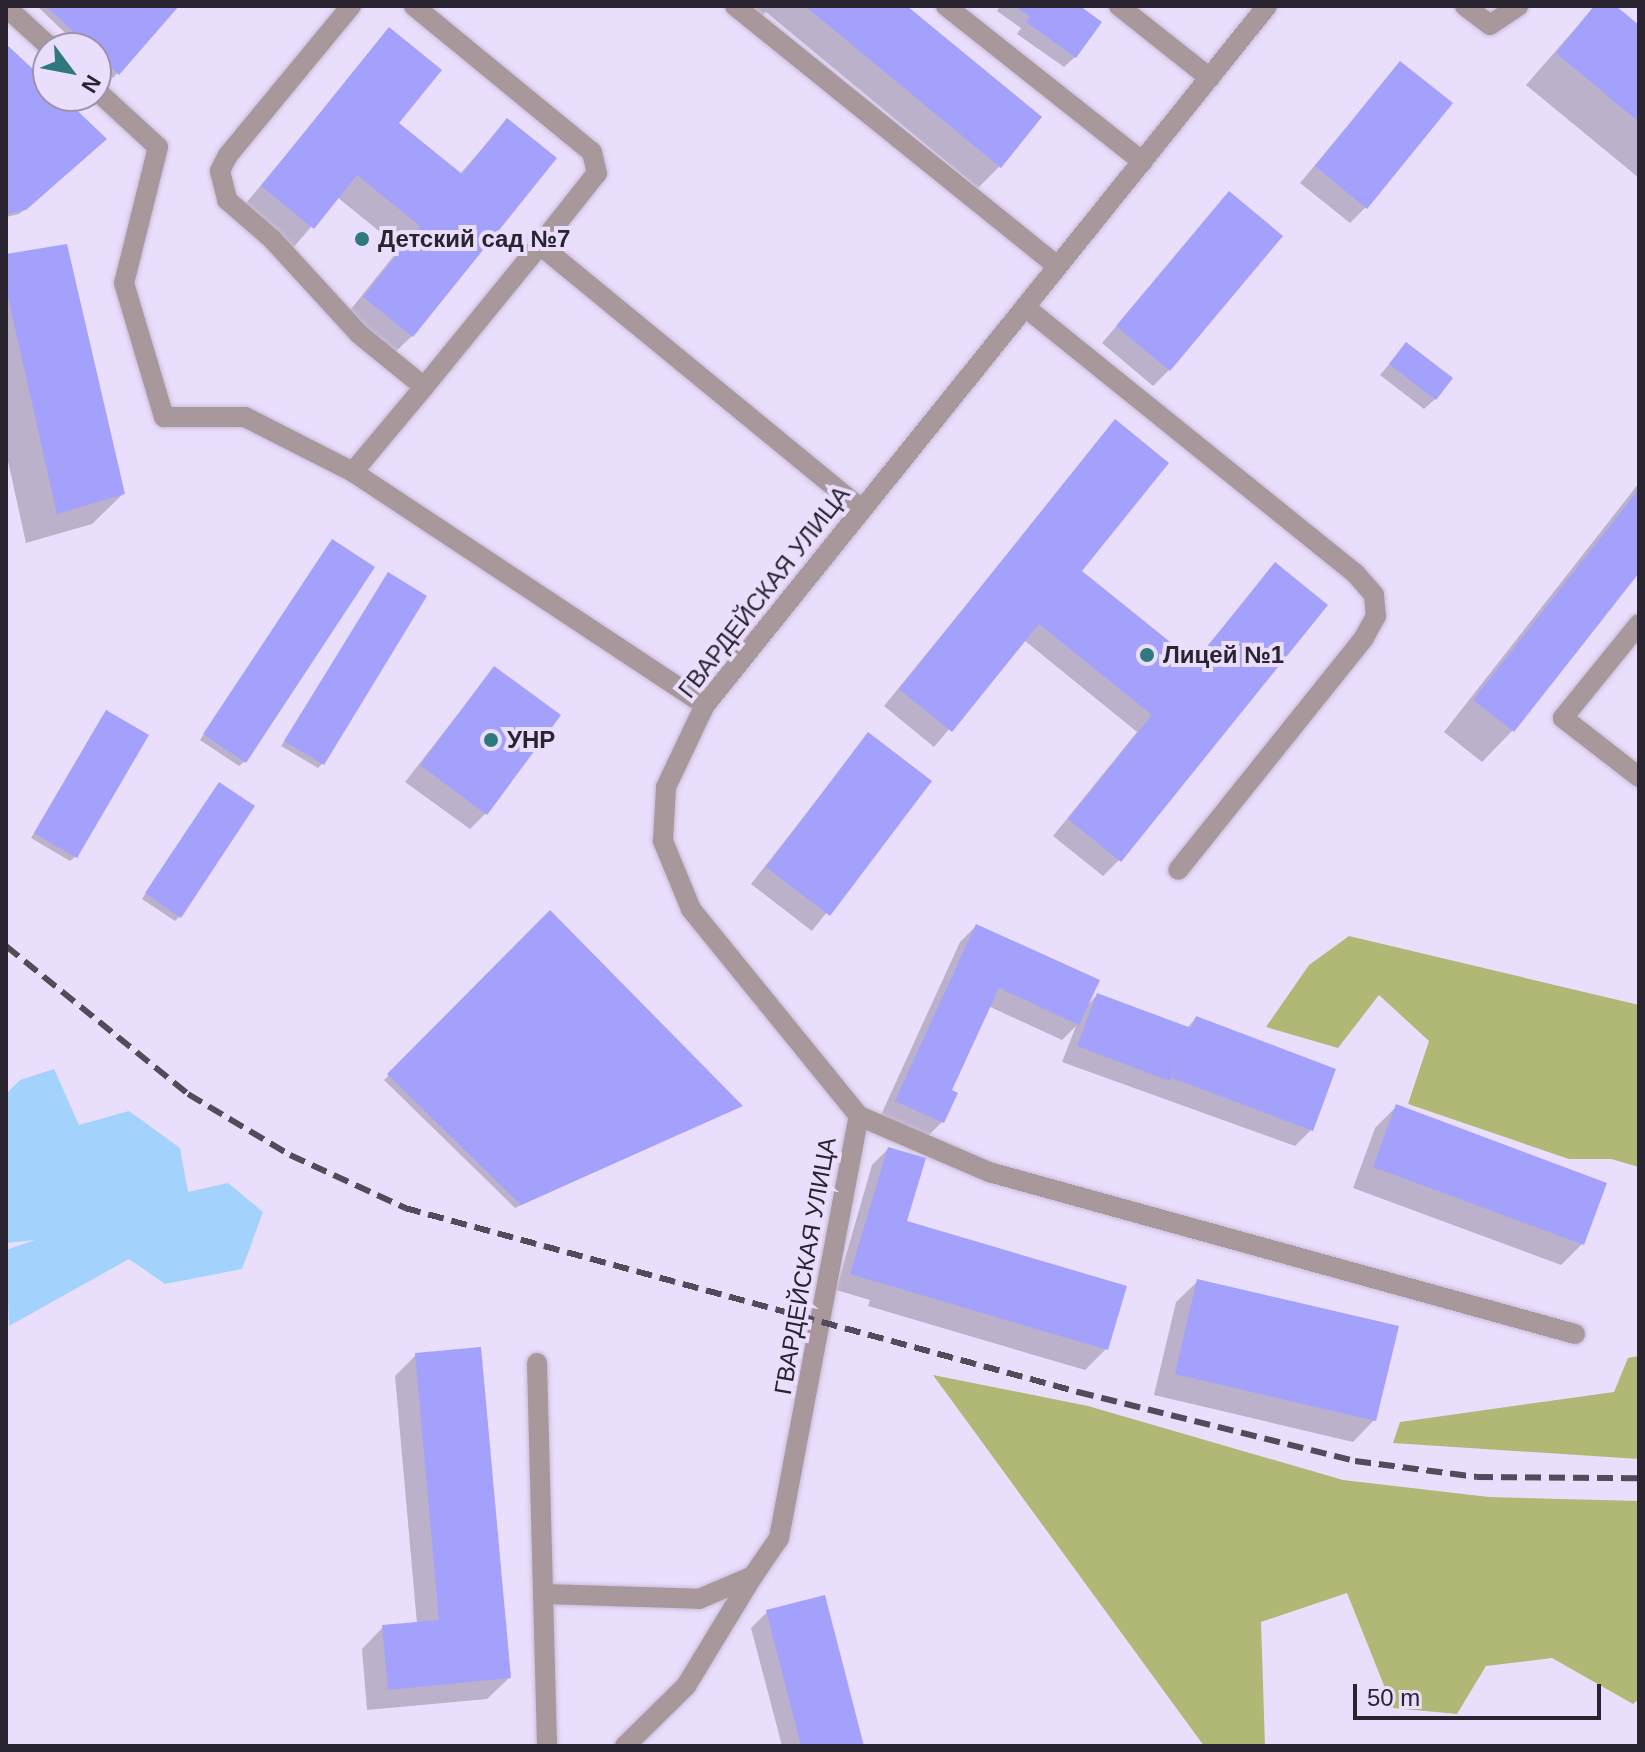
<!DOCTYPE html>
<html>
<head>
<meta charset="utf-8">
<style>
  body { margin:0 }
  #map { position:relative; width:1645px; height:1752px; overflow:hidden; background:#eadefd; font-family:Arial,sans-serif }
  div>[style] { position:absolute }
  .green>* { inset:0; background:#b1b875 }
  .water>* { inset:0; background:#a3d2fc }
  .shadow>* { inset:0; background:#0003 }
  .building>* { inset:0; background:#a3a1fb }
  .roads { filter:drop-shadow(0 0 2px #c7bdd8) drop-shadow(0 0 2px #c7bdd8) }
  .minor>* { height:20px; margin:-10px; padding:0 10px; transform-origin:10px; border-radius:10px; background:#a8989c }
  .rail>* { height:6px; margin-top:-3px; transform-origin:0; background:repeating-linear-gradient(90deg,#514b5a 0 16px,transparent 0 24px) }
  .dots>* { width:22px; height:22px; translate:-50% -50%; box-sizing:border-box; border:4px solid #eadefd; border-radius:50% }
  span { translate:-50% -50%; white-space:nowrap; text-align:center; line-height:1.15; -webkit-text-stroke:8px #eadefd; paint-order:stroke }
  .poi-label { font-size:24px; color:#29242f; font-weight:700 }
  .left { translate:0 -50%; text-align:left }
  .street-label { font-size:24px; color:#29242f }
  .frame { position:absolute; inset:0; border:8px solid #29242f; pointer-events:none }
  .north { position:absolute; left:32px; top:32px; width:80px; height:80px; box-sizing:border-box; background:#eadefd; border:2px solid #9d94ab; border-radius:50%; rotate:122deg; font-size:22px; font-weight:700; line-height:32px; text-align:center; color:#29242f }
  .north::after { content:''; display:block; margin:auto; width:28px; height:36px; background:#2f787d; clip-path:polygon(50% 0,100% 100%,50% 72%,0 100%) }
  .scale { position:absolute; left:1353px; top:1684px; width:248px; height:36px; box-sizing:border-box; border:4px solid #29242f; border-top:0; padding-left:10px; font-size:24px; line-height:28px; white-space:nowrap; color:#29242f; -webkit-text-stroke:6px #eadefd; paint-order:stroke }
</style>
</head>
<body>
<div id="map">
  <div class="green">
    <div style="clip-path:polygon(1349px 936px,1639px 1005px,1639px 1167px,1611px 1159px,1569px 1159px,1408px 1104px,1429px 1041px,1379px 995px,1338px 1048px,1266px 1027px,1309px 965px)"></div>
    <div style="clip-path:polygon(1639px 1356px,1639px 1459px,1393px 1443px,1400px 1422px,1614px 1392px,1628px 1358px)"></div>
    <div style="clip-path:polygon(933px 1375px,1088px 1406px,1343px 1480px,1489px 1497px,1639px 1501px,1639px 1699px,1633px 1704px,1552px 1658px,1486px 1666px,1457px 1714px,1393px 1708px,1347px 1593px,1261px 1622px,1265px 1746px,1204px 1746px)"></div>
  </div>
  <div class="water">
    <div style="clip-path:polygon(54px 1069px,79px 1125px,129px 1111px,180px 1148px,188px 1192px,228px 1183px,263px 1212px,242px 1269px,165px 1284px,129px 1259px,9px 1326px,6px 1250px,35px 1240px,6px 1243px,6px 1094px,20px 1080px)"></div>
  </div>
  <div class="shadow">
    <div style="clip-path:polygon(37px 6px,176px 6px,113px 78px,96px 62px,96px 48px,81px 48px)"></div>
    <div style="clip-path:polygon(725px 6px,904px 6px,1000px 166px,978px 188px,766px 12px,750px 27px)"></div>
    <div style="clip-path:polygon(1000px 6px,1077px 6px,1075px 57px,1064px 67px,1017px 34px,1021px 28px,997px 11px)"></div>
    <div style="clip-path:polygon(1595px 6px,1613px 6px,1639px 27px,1639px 178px,1526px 85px)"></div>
    <div style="clip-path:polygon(389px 30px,396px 123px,460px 174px,507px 120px,412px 336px,390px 357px,343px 319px,400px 248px,337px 197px,292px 249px,242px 208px)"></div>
    <div style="clip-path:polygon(6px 46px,48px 86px,48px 96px,59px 96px,100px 143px,19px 214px,6px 217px)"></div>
    <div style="clip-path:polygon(1400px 63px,1366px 207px,1350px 223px,1300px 183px)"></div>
    <div style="clip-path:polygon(1229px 194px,1169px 370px,1153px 386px,1102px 343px)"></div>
    <div style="clip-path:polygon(6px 256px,123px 494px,92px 524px,26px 543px,6px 452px)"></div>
    <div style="clip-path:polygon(1406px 344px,1435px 399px,1424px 409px,1380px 375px)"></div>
    <div style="clip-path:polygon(1115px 422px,1079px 571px,1193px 663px,1275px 565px,1119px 860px,1103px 876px,1053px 836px,1137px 732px,1024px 640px,934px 747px,884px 706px)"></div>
    <div style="clip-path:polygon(1639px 483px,1639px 569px,1512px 731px,1482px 762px,1444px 732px)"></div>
    <div style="clip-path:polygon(328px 546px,244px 762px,239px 766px,200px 740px)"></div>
    <div style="clip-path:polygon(388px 575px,322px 764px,318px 768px,281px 746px)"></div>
    <div style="clip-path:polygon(494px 668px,486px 813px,470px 829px,405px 782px)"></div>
    <div style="clip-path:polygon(102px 717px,75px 857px,70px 861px,31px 838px)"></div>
    <div style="clip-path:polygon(868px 735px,930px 782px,812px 931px,751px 884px)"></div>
    <div style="clip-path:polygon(215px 789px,180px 916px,175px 921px,142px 899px)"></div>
    <div style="clip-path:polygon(550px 913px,740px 1106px,515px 1208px,384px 1080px)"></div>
    <div style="clip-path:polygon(976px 926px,1086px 1007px,1097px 995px,1186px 1029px,1196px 1018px,1311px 1130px,1295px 1146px,1062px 1062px,1076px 1026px,1062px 1040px,988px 1006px,949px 1091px,942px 1122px,926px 1138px,880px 1117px,960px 942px)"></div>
    <div style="clip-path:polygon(1396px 1107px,1582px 1244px,1561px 1265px,1353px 1188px,1375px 1128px)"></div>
    <div style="clip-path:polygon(888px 1149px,903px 1228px,1106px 1349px,1085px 1370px,868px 1306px,870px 1300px,836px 1290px,872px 1165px)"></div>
    <div style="clip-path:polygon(1198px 1281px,1374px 1420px,1353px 1442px,1154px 1395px,1176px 1302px)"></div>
    <div style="clip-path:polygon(416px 1355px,509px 1678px,487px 1699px,367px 1710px,362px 1649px,383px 1627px,417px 1624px,395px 1376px)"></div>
    <div style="clip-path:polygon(767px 1612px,862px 1746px,782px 1746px,751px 1628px)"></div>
  </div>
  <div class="building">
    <div style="clip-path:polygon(46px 6px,179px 6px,119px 75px)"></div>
    <div style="clip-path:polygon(805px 6px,907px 6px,1042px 117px,1001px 168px)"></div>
    <div style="clip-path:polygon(1015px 6px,1080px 6px,1102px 22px,1076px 58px,1026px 22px,1030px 17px)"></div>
    <div style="clip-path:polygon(1594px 6px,1616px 6px,1639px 25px,1639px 122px,1556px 53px)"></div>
    <div style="clip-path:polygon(389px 27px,442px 70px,399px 123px,462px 174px,507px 118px,557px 158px,413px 337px,363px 297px,420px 226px,357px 175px,314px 229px,261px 186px)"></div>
    <div style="clip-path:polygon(6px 44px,48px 83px,48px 96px,62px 96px,107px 139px,26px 210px,6px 214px)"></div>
    <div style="clip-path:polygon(1400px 61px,1453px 103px,1367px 209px,1315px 166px)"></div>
    <div style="clip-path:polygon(1229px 191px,1283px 236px,1170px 371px,1116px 326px)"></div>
    <div style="clip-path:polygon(67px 244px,125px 494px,57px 514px,6px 288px,6px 254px)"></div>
    <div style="clip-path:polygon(1406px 342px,1453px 378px,1436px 400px,1389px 364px)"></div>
    <div style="clip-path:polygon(1115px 419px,1169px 463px,1082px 571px,1195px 662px,1275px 562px,1328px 605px,1121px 862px,1068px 819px,1152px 715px,1039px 624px,952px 732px,899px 689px)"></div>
    <div style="clip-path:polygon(1639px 489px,1639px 573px,1514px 732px,1473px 700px)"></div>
    <div style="clip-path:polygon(332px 539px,375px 567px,246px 763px,203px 734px)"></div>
    <div style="clip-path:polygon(388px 572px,427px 596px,324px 765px,284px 741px)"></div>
    <div style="clip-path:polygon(494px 666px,561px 715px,487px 815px,420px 765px)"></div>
    <div style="clip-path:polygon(106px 710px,149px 735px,77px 858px,34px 833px)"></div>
    <div style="clip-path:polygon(868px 732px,932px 781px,830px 916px,766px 867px)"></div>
    <div style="clip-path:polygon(219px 782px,255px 806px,181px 918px,145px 893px)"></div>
    <div style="clip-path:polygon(550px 910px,743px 1106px,521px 1205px,387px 1074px)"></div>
    <div style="clip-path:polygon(976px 924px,1100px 980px,1079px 1025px,999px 988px,952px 1090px,958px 1093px,944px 1123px,895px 1101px)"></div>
    <div style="clip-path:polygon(1097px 993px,1191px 1028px,1196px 1016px,1336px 1069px,1313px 1131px,1172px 1078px,1178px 1059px,1170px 1081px,1077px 1046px)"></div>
    <div style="clip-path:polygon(1396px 1104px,1607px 1183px,1584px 1245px,1373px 1167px)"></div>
    <div style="clip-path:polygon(888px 1147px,926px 1158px,907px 1221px,1127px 1286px,1108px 1350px,850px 1274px)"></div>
    <div style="clip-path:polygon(1197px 1279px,1399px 1326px,1376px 1421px,1175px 1374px)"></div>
    <div style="clip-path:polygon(481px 1347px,511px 1678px,388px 1690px,382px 1625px,439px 1620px,415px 1353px)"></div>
    <div style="clip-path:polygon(825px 1595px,864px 1746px,801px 1746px,766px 1610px)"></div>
  </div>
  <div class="roads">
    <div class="minor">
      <div style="left:351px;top:6px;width:193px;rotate:129.5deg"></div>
      <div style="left:228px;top:155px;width:18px;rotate:117deg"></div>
      <div style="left:220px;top:171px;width:30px;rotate:76deg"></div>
      <div style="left:227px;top:200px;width:60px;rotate:40.9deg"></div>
      <div style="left:272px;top:239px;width:129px;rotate:47.5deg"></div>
      <div style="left:359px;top:334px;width:84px;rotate:39.2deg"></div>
      <div style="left:424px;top:387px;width:183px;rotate:-50.8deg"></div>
      <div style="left:414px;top:6px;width:230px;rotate:39.4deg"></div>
      <div style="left:592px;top:152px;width:22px;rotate:77deg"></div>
      <div style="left:597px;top:173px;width:92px;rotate:128.4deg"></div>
      <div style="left:540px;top:245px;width:416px;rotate:39.4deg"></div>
      <div style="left:735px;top:6px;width:414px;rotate:38.9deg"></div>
      <div style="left:946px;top:6px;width:251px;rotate:38.4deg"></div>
      <div style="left:1119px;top:6px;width:116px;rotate:38.4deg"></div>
      <div style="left:1465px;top:6px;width:31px;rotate:37deg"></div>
      <div style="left:1490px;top:25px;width:34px;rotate:-34deg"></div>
      <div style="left:6px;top:7px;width:61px;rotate:42.3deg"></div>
      <div style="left:96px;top:90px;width:84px;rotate:42.6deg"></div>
      <div style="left:158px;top:147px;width:140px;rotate:104deg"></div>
      <div style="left:124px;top:283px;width:140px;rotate:73.4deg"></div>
      <div style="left:164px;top:417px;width:81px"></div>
      <div style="left:245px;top:417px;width:121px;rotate:27deg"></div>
      <div style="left:353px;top:472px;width:422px;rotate:33.5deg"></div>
      <div style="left:1025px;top:307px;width:424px;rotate:38.9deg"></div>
      <div style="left:1355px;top:573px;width:29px;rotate:49deg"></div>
      <div style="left:1374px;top:595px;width:21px;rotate:85deg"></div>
      <div style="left:1376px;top:616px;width:25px;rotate:119deg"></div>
      <div style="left:1364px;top:638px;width:297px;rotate:128.7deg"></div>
      <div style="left:353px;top:472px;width:111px;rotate:-50.1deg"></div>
      <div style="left:1639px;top:624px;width:121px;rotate:129deg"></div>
      <div style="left:1563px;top:718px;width:96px;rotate:37.8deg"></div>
      <div style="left:859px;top:1116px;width:142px;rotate:23.3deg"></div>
      <div style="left:989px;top:1172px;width:608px;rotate:15.45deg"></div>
      <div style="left:537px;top:1363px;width:383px;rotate:88.5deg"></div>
      <div style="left:544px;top:1594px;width:155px;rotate:1.8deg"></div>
      <div style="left:699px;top:1599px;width:59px;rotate:-23.1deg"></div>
      <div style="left:753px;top:1576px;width:46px;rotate:-55.6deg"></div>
      <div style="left:779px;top:1538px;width:430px;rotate:-79.3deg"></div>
      <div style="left:859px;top:1116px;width:267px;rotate:-129.1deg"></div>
      <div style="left:691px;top:909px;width:74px;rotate:-112.4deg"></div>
      <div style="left:663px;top:841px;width:54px;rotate:-86.8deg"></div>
      <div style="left:666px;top:787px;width:91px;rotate:-64.6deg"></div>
      <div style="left:705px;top:705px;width:897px;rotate:-51.2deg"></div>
      <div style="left:625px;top:1746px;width:86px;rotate:-44.5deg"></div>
      <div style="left:686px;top:1686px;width:129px;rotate:-58.7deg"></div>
    </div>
  </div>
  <div class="rail">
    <div style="left:6px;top:946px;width:235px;rotate:39.1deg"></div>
    <div style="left:188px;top:1094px;width:119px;rotate:30.9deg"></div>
    <div style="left:290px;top:1155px;width:127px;rotate:24.7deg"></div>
    <div style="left:405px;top:1208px;width:698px;rotate:15.29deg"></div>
    <div style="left:1078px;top:1392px;width:285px;rotate:14deg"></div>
    <div style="left:1355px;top:1461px;width:123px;rotate:7.5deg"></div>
    <div style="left:1477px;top:1477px;width:162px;rotate:0.4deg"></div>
  </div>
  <div class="dots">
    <div style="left:362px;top:239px;background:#2f787d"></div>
    <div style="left:1147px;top:655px;background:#2f787d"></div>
    <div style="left:491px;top:740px;background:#2f787d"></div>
  </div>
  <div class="poi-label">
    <span class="left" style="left:378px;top:239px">Детский сад №7</span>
    <span class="left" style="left:1163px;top:655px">Лицей №1</span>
    <span class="left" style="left:507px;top:740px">УНР</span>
  </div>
  <div class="street-label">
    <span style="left:764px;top:592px;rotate:-52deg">ГВАРДЕЙСКАЯ УЛИЦА</span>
    <span style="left:805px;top:1266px;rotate:-80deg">ГВАРДЕЙСКАЯ УЛИЦА</span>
  </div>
  <div class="frame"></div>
  <div class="north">N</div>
  <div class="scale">50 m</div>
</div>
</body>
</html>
